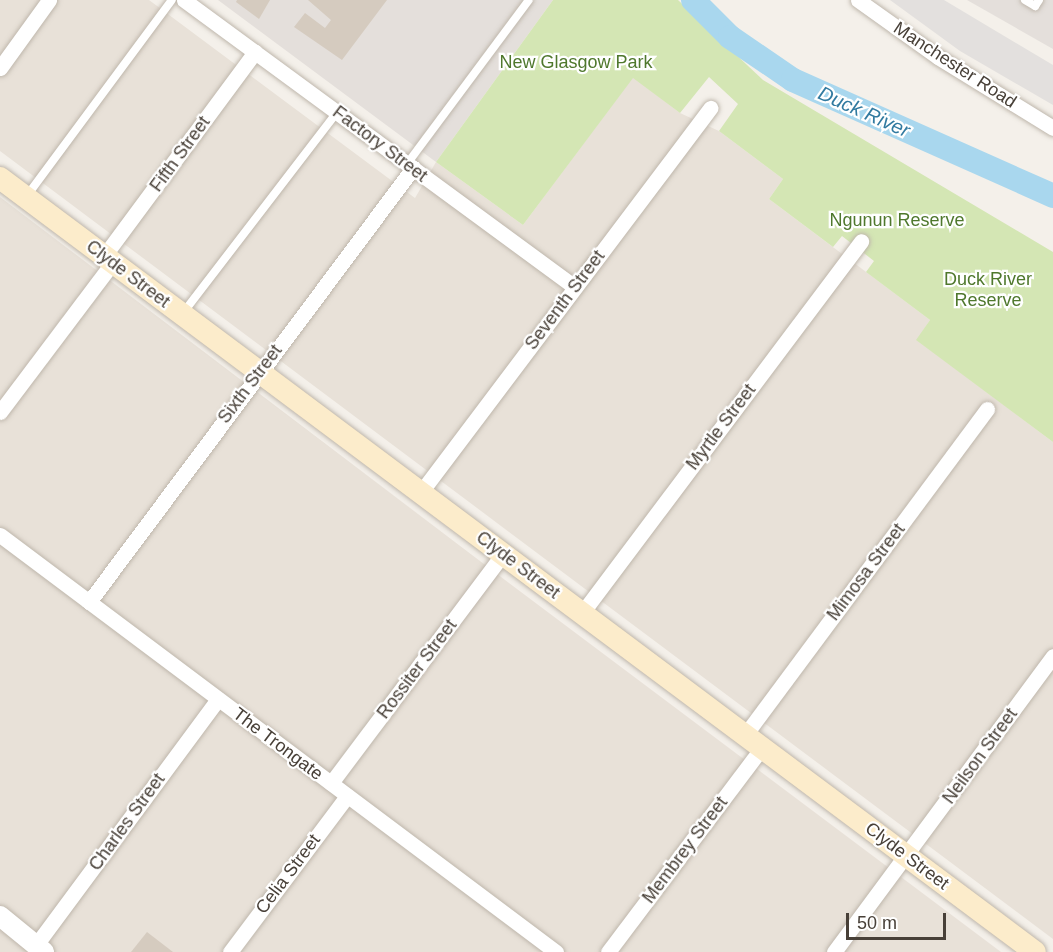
<!DOCTYPE html>
<html>
<head>
<meta charset="utf-8">
<style>
  body { margin:0 }
  #map { position:relative; width:1053px; height:952px; overflow:hidden; background:#f4f0ea; font-family:Helvetica,sans-serif }
  div>[style] { position:absolute }
  .residential>* { inset:0; background:#e8e1d8 }
  .industrial>* { inset:0; background:#e4dfdb }
  .green>* { inset:0; background:#d4e6b4 }
  .parking>* { inset:0; background:#e3e0de }
  .river>* { height:24px; margin:-12px; padding:0 12px; transform-origin:12px; border-radius:12px; background:#a9d7ee }
  .building>* { inset:0; background:#d5cbbf }
  .roads { filter:drop-shadow(0 0 2px #bfb7ac) drop-shadow(0 0 2px #bfb7ac) }
  .service>* { height:8px; margin:-4px; padding:0 4px; transform-origin:4px; border-radius:4px; background:#fff }
  .minor>* { height:15px; margin:-7.5px; padding:0 7.5px; transform-origin:7.5px; border-radius:7.5px; background:#fff }
  .tertiary>* { height:20px; margin:-10px; padding:0 10px; transform-origin:10px; border-radius:10px; background:#fff }
  .secondary>* { height:22px; margin:-11px; padding:0 11px; transform-origin:11px; border-radius:11px; background:#fceccb }
  span { translate:-50% -50%; white-space:nowrap; text-align:center; line-height:1.15; -webkit-text-stroke:4.5px #fff; paint-order:stroke }
  .park-label { font-size:18px; color:#4f782d }
  .street-label { font-size:18px; color:#484038 }
  .water-label { font-size:20px; color:#317aa0; font-style:italic }
  .scale { position:absolute; left:846px; top:913px; width:100px; height:27px; box-sizing:border-box; border:3px solid #484038; border-top:0; padding-left:8px; font-size:18px; line-height:21px; white-space:nowrap; color:#484038; -webkit-text-stroke:4px #fff; paint-order:stroke }
</style>
</head>
<body>
<div id="map">
  <div class="residential">
    <div style="clip-path:polygon(0 0,149px 0,415px 198px,436px 162px,523px 225px,633px 77px,680px 113px,719px 131px,783px 179px,769px 199px,930px 320px,917px 340px,1053px 442px,1053px 939px,0 151px)"></div>
    <div style="clip-path:polygon(0 197px,509px 583px,1001px 952px,0 952px)"></div>
  </div>
  <div class="industrial">
    <div style="clip-path:polygon(218px 0,553px 0,436px 162px)"></div>
    <div style="clip-path:polygon(967px 0,1053px 0,1053px 49px)"></div>
  </div>
  <div class="green">
    <div style="clip-path:polygon(553px 0,678px 0,763px 80px,1053px 252px,1053px 442px,916px 340px,930px 320px,866px 272px,874px 261px,842px 236px,833px 247px,769px 199px,783px 179px,719px 131px,738px 104px,709px 77px,680px 113px,633px 78px,523px 225px,436px 162px)"></div>
  </div>
  <div class="parking">
    <div style="clip-path:polygon(890px 0,944px 0,1053px 65px,1053px 105px,960px 51px)"></div>
  </div>
  <div class="river">
    <div style="left:693px;top:0;width:52px;rotate:45deg"></div>
    <div style="left:730px;top:37px;width:76px;rotate:34.3deg"></div>
    <div style="left:793px;top:80px;width:285px;rotate:24deg"></div>
  </div>
  <div class="building">
    <div style="clip-path:polygon(270px 0,259px 19px,236px 2px,237px 0)"></div>
    <div style="clip-path:polygon(308px 0,387px 0,342px 60px,294px 27px,305px 13px,325px 28px,331px 20px)"></div>
    <div style="clip-path:polygon(147px 932px,173px 952px,131px 952px)"></div>
  </div>
  <div class="roads">
    <div class="service">
      <div style="left:1025px;top:0;width:12px;rotate:31deg"></div>
      <div style="left:1035px;top:6px;width:7px;rotate:-56deg"></div>
      <div style="left:407px;top:164px;width:204px;rotate:-53.4deg"></div>
      <div style="left:26px;top:197px;width:245px;rotate:-53.5deg"></div>
      <div style="left:183px;top:313px;width:253px;rotate:-52.5deg"></div>
    </div>
    <div class="minor">
      <div style="left:184px;top:0;width:485px;rotate:36.3deg"></div>
      <div style="left:858px;top:0;width:98px;rotate:35.5deg"></div>
      <div style="left:938px;top:57px;width:135px;rotate:31.7deg"></div>
      <div style="left:0;top:68px;width:84px;rotate:-54.2deg"></div>
      <div style="left:104px;top:256px;width:254px;rotate:-53.5deg"></div>
      <div style="left:0;top:412px;width:188px;rotate:-53deg"></div>
      <div style="left:421px;top:492px;width:481px;rotate:-53deg"></div>
      <div style="left:0;top:535px;width:695px;rotate:36.87deg"></div>
      <div style="left:89px;top:602px;width:542px;rotate:-53.26deg"></div>
      <div style="left:582px;top:613px;width:465px;rotate:-53.1deg"></div>
      <div style="left:745px;top:735px;width:406px;rotate:-53.4deg"></div>
      <div style="left:331px;top:783px;width:286px;rotate:-53.1deg"></div>
      <div style="left:36px;top:945px;width:306px;rotate:-53.5deg"></div>
      <div style="left:230px;top:952px;width:195px;rotate:-53.1deg"></div>
      <div style="left:608px;top:952px;width:256px;rotate:-53deg"></div>
      <div style="left:834px;top:952px;width:368px;rotate:-53.5deg"></div>
    </div>
    <div class="tertiary">
      <div style="left:0;top:916px;width:57px;rotate:39.3deg"></div>
    </div>
    <div class="secondary">
      <div style="left:0;top:178px;width:1292px;rotate:36.79deg"></div>
    </div>
  </div>
  <div class="park-label">
    <span style="left:576px;top:62px">New Glasgow Park</span>
    <span style="left:897px;top:220px">Ngunun Reserve</span>
    <span style="left:988px;top:290px">Duck River<br>Reserve</span>
  </div>
  <div class="street-label">
    <span style="left:955px;top:65px;rotate:33deg">Manchester Road</span>
    <span style="left:380px;top:144px;rotate:37deg">Factory Street</span>
    <span style="left:180px;top:154px;rotate:-54deg">Fifth Street</span>
    <span style="left:128px;top:274px;rotate:37deg">Clyde Street</span>
    <span style="left:565px;top:300px;rotate:-53deg">Seventh Street</span>
    <span style="left:250px;top:384px;rotate:-53deg">Sixth Street</span>
    <span style="left:721px;top:427px;rotate:-53deg">Myrtle Street</span>
    <span style="left:518px;top:565px;rotate:37deg">Clyde Street</span>
    <span style="left:866px;top:572px;rotate:-53deg">Mimosa Street</span>
    <span style="left:417px;top:669px;rotate:-53deg">Rossiter Street</span>
    <span style="left:278px;top:744px;rotate:37deg">The Trongate</span>
    <span style="left:980px;top:756px;rotate:-54deg">Neilson Street</span>
    <span style="left:127px;top:822px;rotate:-54deg">Charles Street</span>
    <span style="left:685px;top:850px;rotate:-53deg">Membrey Street</span>
    <span style="left:907px;top:856px;rotate:37deg">Clyde Street</span>
    <span style="left:288px;top:874px;rotate:-53deg">Celia Street</span>
  </div>
  <div class="water-label">
    <span style="left:864px;top:112px;rotate:24deg">Duck River</span>
  </div>
  <div class="scale">50 m</div>
</div>
</body>
</html>
